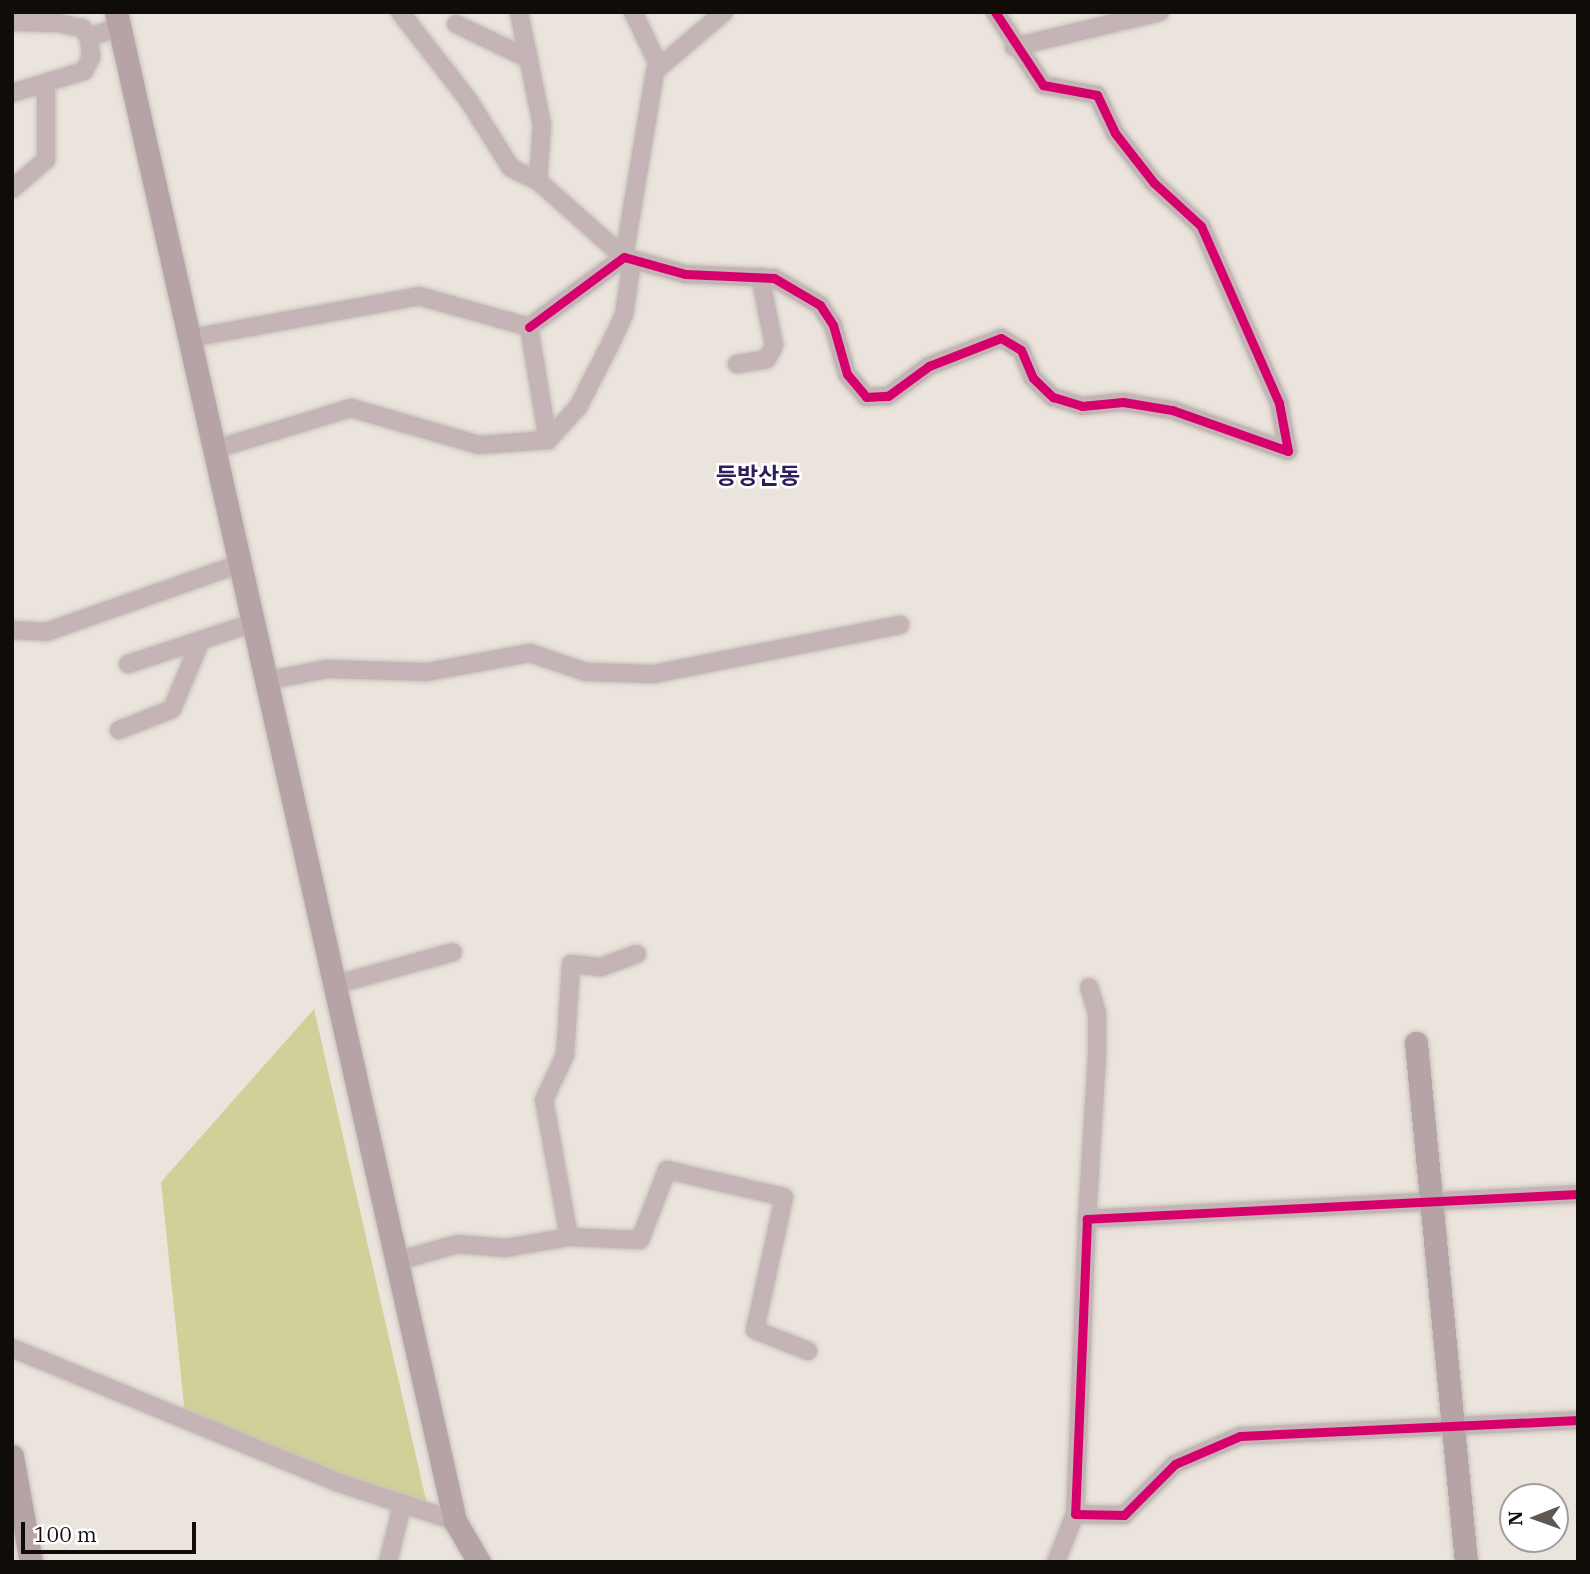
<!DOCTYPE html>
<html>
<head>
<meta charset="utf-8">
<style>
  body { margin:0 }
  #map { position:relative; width:1590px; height:1574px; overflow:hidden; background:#ebe4dc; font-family:"IBM Plex Serif","Noto Sans KR",serif }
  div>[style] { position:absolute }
  .green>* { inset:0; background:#d1d098 }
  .roads { filter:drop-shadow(0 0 2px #c6c1bc) drop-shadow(0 0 2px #c6c1bc) }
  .minor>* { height:18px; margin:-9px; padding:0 9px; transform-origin:9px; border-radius:9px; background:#c4b4b6 }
  .major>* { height:23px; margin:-11.5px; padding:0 11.5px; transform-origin:11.5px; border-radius:11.5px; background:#b6a3a6 }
  .cycleway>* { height:9px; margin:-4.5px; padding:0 4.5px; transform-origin:4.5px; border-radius:4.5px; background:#d6006c }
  span { translate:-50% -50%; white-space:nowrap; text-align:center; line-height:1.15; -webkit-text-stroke:5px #fff; paint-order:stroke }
  .quarter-label { font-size:23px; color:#2d1e59; font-weight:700 }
  .frame { position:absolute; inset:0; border:14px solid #100c08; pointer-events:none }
  .north { position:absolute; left:1499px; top:1483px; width:70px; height:70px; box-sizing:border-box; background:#fff; border:2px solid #9f9e9c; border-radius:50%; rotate:269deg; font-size:19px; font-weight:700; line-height:28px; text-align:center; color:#100c08 }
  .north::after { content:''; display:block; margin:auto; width:24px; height:32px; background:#5d5852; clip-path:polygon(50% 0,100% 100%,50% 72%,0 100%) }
  .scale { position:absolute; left:21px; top:1522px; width:175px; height:32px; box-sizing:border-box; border:4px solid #100c08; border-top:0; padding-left:9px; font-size:21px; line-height:24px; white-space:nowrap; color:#100c08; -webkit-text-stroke:5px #fff; paint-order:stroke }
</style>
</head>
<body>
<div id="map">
  <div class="green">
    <div style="clip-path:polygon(314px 1009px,428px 1509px,185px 1415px,161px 1182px)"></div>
  </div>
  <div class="roads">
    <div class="minor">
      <div style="left:400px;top:12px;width:113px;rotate:52.2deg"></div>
      <div style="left:469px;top:101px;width:79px;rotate:57.9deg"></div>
      <div style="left:511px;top:168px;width:30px;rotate:26deg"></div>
      <div style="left:538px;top:181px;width:115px;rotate:41.5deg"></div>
      <div style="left:624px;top:257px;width:189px;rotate:-80.5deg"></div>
      <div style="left:655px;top:71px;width:91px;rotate:-40.5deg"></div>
      <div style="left:519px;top:12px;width:115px;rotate:78.5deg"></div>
      <div style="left:542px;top:125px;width:56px;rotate:94.1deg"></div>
      <div style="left:633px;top:12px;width:60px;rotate:64.3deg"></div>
      <div style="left:12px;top:22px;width:46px;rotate:1.2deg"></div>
      <div style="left:58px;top:23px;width:25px;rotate:12deg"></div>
      <div style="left:82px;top:28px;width:11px;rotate:52deg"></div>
      <div style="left:456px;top:24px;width:76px;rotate:25.6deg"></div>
      <div style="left:1014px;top:47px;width:150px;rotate:-13.5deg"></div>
      <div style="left:12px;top:93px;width:75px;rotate:-17deg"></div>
      <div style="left:84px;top:71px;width:16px;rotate:-63deg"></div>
      <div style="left:91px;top:57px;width:20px;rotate:-96deg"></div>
      <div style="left:89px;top:37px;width:33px;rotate:-18deg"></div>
      <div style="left:12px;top:189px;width:45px;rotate:-40.5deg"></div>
      <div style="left:46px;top:160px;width:77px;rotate:-90deg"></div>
      <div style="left:529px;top:327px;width:118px;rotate:-36.4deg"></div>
      <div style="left:624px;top:257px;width:63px;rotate:15.6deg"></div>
      <div style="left:685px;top:274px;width:89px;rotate:2.6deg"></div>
      <div style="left:774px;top:278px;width:53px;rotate:30.4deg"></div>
      <div style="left:820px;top:305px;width:24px;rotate:57deg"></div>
      <div style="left:833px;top:325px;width:51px;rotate:74.1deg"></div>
      <div style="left:847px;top:374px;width:30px;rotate:50deg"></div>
      <div style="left:866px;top:397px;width:22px;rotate:-3deg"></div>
      <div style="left:888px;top:396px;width:51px;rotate:-36.2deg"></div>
      <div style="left:929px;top:366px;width:77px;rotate:-21.3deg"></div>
      <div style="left:1001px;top:338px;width:23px;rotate:31deg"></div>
      <div style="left:1021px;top:350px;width:30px;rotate:67deg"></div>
      <div style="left:1033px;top:378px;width:28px;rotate:44deg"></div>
      <div style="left:1053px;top:397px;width:30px;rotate:17deg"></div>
      <div style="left:1082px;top:406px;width:41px;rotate:-5.6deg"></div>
      <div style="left:1123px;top:402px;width:50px;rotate:9.3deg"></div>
      <div style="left:1172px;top:410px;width:123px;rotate:19.5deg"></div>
      <div style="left:1288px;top:451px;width:49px;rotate:-100.6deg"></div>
      <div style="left:1279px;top:403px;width:193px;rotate:-113.8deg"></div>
      <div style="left:1201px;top:226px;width:64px;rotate:-137.5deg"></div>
      <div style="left:1154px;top:183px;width:63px;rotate:-128deg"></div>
      <div style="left:1115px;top:133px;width:42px;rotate:-115.3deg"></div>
      <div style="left:1097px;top:95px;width:55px;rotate:-169.5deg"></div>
      <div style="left:1043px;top:85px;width:87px;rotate:-123.3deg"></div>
      <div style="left:529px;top:327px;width:115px;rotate:80.5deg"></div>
      <div style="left:191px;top:338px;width:232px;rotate:-10.4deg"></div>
      <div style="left:419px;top:296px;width:114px;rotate:15.7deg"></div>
      <div style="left:737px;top:364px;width:30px;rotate:-9deg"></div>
      <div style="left:767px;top:359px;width:16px;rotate:-63deg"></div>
      <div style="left:774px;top:345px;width:70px;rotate:-101.5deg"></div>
      <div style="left:216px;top:449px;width:141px;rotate:-16.9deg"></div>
      <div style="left:351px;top:408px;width:133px;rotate:16.1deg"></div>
      <div style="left:479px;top:445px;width:69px;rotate:-4.1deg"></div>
      <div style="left:548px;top:440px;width:45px;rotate:-47.7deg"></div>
      <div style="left:578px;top:407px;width:65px;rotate:-62.7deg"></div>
      <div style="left:608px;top:349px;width:38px;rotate:-65deg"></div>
      <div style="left:624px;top:314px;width:54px;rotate:-81.4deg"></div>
      <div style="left:12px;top:630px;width:34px;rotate:3deg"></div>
      <div style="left:46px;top:632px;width:208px;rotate:-19.4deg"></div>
      <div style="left:128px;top:664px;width:135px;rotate:-18.2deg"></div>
      <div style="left:269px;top:680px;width:60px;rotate:-10.6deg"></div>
      <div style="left:328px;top:669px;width:99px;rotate:1.7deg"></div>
      <div style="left:427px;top:672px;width:105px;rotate:-10.5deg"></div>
      <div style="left:530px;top:653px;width:59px;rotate:18.7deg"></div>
      <div style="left:586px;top:672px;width:68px;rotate:1.7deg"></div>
      <div style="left:654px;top:674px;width:251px;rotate:-11.3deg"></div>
      <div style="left:119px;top:730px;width:57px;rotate:-21.6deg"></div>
      <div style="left:172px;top:709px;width:75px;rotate:-67.2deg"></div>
      <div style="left:338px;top:984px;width:119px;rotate:-15.5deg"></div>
      <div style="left:1578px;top:1194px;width:492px;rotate:177.1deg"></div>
      <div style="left:1087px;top:1219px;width:295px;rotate:92.3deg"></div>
      <div style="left:1075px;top:1514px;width:49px;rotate:1.2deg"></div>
      <div style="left:1124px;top:1515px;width:72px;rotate:-45deg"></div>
      <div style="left:1175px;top:1464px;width:71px;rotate:-23.3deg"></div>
      <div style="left:1240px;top:1436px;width:338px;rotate:-2.7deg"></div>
      <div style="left:1087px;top:1219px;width:164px;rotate:-86.5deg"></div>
      <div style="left:1097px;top:1055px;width:42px;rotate:-90deg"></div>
      <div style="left:1097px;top:1013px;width:27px;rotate:-107deg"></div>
      <div style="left:569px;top:1237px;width:139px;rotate:-100.3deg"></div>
      <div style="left:544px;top:1100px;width:50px;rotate:-65deg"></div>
      <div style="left:565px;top:1055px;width:91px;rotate:-86.2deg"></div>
      <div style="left:571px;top:964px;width:30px;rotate:6deg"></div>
      <div style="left:601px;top:967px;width:38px;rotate:-20deg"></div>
      <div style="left:401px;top:1260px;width:59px;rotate:-15.7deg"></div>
      <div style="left:458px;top:1244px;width:48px;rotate:4.8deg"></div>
      <div style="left:506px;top:1248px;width:64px;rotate:-9.9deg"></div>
      <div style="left:569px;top:1237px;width:71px;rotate:2.4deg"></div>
      <div style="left:640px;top:1240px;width:75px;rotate:-68.9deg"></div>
      <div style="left:667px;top:1170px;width:120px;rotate:13deg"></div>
      <div style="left:784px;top:1197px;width:136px;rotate:102.3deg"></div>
      <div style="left:755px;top:1330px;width:57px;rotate:21.6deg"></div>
      <div style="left:12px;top:1348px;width:354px;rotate:22.4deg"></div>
      <div style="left:339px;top:1483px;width:122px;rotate:18.1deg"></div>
      <div style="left:388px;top:1562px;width:58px;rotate:-76deg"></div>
      <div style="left:1056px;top:1562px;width:52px;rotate:-68.4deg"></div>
    </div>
    <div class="major">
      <div style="left:116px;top:12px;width:1547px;rotate:77.34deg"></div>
      <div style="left:455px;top:1521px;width:48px;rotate:59.7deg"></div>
      <div style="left:1416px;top:1043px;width:521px;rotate:84.5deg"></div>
      <div style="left:12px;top:1456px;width:108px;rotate:79.8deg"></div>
    </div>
  </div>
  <div class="cycleway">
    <div style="left:529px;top:327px;width:118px;rotate:-36.4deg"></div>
    <div style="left:624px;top:257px;width:63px;rotate:15.6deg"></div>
    <div style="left:685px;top:274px;width:89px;rotate:2.6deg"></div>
    <div style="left:774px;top:278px;width:53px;rotate:30.4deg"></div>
    <div style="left:820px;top:305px;width:24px;rotate:57deg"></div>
    <div style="left:833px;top:325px;width:51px;rotate:74.1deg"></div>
    <div style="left:847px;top:374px;width:30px;rotate:50deg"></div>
    <div style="left:866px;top:397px;width:22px;rotate:-3deg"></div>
    <div style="left:888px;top:396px;width:51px;rotate:-36.2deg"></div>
    <div style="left:929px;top:366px;width:77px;rotate:-21.3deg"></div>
    <div style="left:1001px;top:338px;width:23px;rotate:31deg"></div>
    <div style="left:1021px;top:350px;width:30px;rotate:67deg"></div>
    <div style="left:1033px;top:378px;width:28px;rotate:44deg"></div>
    <div style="left:1053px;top:397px;width:30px;rotate:17deg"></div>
    <div style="left:1082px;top:406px;width:41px;rotate:-5.6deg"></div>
    <div style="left:1123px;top:402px;width:50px;rotate:9.3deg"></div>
    <div style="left:1172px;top:410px;width:123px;rotate:19.5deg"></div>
    <div style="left:1288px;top:451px;width:49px;rotate:-100.6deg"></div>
    <div style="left:1279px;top:403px;width:193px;rotate:-113.8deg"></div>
    <div style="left:1201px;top:226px;width:64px;rotate:-137.5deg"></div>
    <div style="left:1154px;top:183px;width:63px;rotate:-128deg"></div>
    <div style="left:1115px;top:133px;width:42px;rotate:-115.3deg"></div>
    <div style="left:1097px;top:95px;width:55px;rotate:-169.5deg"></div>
    <div style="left:1043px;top:85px;width:87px;rotate:-123.3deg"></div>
    <div style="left:1578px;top:1194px;width:492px;rotate:177.1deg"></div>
    <div style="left:1087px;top:1219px;width:295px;rotate:92.3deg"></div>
    <div style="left:1075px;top:1514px;width:49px;rotate:1.2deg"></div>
    <div style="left:1124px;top:1515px;width:72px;rotate:-45deg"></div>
    <div style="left:1175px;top:1464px;width:71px;rotate:-23.3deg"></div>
    <div style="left:1240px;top:1436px;width:338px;rotate:-2.7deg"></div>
  </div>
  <div class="quarter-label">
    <span style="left:758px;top:475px">등방산동</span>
  </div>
  <div class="frame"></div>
  <div class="north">N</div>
  <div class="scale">100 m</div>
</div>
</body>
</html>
